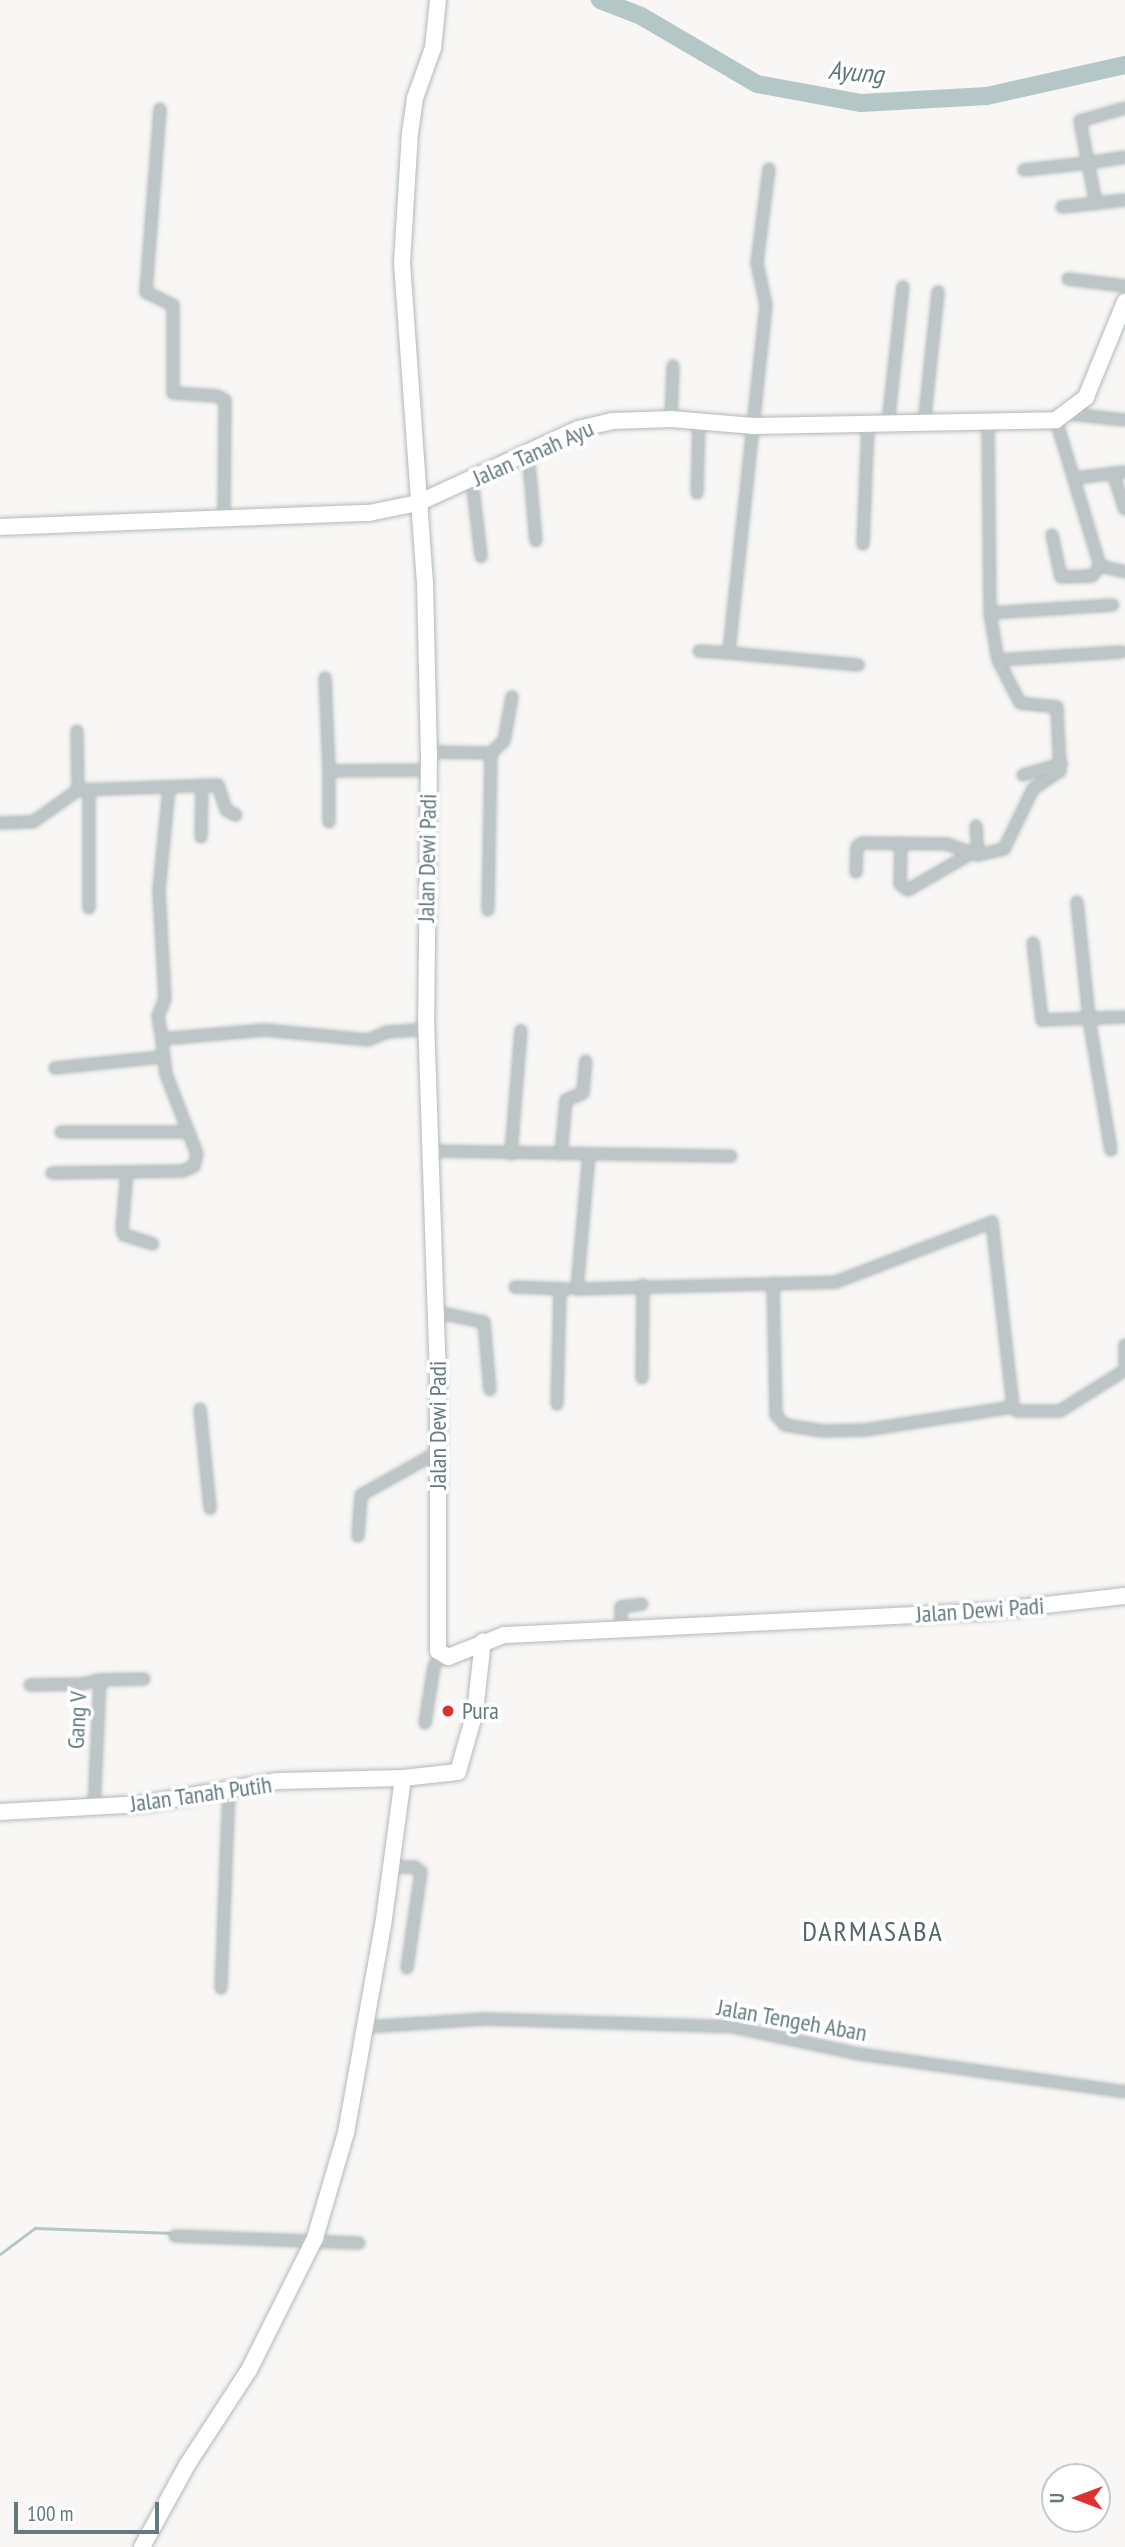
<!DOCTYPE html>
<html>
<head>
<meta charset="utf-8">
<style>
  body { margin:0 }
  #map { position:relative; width:1125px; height:2547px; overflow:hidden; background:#f8f7f5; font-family:"PT Sans Narrow",sans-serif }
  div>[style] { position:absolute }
  .stream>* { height:2.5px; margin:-1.25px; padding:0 1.25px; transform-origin:1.25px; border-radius:1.25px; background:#b5c6c6 }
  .river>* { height:18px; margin:-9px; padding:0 9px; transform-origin:9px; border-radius:9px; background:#b5c6c6 }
  .roads { filter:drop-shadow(0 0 2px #b1b9bb) drop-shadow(0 0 2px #b1b9bb) }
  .street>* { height:10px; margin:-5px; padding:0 5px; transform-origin:5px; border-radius:5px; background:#bec5c7 }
  .secondary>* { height:16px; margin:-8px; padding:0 8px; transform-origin:8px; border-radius:8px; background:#fff }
  .dots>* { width:19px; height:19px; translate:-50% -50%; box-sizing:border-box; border:4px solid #fff; border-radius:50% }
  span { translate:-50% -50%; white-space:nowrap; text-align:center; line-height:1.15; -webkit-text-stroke:7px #fff; paint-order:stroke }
  .street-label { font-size:24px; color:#647a7f }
  .poi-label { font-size:24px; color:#647a7f }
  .left { translate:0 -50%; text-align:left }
  .water-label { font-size:26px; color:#5e787a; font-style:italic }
  .quarter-label { font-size:28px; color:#56666a; letter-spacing:2px }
  .north { position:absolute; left:1041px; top:2463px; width:70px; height:70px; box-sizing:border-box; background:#fff; border:2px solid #c1cacc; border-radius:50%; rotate:270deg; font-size:19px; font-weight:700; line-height:28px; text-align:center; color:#647a7f }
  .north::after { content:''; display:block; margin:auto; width:24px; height:32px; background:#dd3030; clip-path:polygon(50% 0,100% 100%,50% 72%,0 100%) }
  .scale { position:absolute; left:14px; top:2502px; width:145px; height:32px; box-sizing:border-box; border:4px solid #647a7f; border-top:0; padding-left:9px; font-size:21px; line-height:24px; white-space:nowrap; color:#647a7f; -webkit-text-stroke:5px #fff; paint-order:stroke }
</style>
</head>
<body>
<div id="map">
  <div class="stream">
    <div style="left:0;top:2254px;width:44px;rotate:-36.6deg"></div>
    <div style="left:35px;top:2228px;width:138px;rotate:2.1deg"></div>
  </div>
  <div class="river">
    <div style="left:600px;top:0;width:44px;rotate:21.3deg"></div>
    <div style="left:641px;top:16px;width:134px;rotate:30.4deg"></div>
    <div style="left:757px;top:84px;width:106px;rotate:10.4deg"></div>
    <div style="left:861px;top:103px;width:126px;rotate:-3.2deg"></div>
    <div style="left:987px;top:96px;width:141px;rotate:-12.7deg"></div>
  </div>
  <div class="roads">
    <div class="street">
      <div style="left:160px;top:109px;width:184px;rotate:94.4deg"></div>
      <div style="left:146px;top:292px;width:30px;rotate:26deg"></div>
      <div style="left:173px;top:305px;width:88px;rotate:90deg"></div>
      <div style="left:173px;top:393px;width:44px;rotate:3.9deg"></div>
      <div style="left:217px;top:396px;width:9px;rotate:27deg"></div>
      <div style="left:225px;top:400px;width:120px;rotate:90.5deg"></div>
      <div style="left:769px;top:169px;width:95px;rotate:97.3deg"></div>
      <div style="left:757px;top:263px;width:43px;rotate:77.9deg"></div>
      <div style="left:766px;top:305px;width:350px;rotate:96.1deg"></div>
      <div style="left:729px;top:653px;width:130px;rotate:5.3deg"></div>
      <div style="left:1024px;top:170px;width:64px;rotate:-6.2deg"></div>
      <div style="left:1088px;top:163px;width:43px;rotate:-100.8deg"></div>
      <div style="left:1080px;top:121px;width:47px;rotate:-16.1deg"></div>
      <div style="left:1096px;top:204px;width:42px;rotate:-101deg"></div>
      <div style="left:1088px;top:163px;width:37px;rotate:-9deg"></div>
      <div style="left:1062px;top:207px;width:63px;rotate:-6.3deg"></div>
      <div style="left:1068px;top:279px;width:57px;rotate:7deg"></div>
      <div style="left:1069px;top:414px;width:56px;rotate:6.1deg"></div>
      <div style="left:671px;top:419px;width:53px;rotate:-87.8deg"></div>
      <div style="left:1056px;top:420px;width:152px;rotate:73.2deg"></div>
      <div style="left:1100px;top:566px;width:26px;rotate:13deg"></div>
      <div style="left:888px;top:424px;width:138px;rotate:-83.8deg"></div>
      <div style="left:924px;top:424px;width:133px;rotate:-83.9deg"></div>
      <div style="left:528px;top:452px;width:89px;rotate:84.9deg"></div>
      <div style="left:1113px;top:473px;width:38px;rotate:72deg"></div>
      <div style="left:1075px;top:478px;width:50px;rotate:-6.8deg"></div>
      <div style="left:472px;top:480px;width:77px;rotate:83.2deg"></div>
      <div style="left:697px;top:493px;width:71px;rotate:-88.4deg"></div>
      <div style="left:1052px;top:535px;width:43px;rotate:77.9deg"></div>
      <div style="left:1061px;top:577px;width:31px;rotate:-2deg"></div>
      <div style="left:1092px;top:576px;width:13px;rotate:-51deg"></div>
      <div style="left:863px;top:544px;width:119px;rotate:-87.6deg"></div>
      <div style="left:990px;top:613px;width:123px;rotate:-3.7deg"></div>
      <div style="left:699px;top:651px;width:30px;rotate:4deg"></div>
      <div style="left:998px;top:660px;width:124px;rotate:-3.7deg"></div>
      <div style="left:325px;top:678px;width:93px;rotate:87.5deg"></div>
      <div style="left:77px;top:731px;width:59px;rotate:89deg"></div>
      <div style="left:78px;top:790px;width:140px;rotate:-2deg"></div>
      <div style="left:218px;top:785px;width:26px;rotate:72deg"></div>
      <div style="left:226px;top:810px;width:11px;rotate:27deg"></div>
      <div style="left:429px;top:752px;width:62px;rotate:0.9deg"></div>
      <div style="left:491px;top:753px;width:157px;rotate:91.1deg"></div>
      <div style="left:491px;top:753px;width:18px;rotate:-43deg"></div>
      <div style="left:504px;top:741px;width:45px;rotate:-79.7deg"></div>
      <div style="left:1023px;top:775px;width:40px;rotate:-16deg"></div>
      <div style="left:89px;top:791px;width:117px;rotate:90deg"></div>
      <div style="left:329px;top:822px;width:51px;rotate:-90deg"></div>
      <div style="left:329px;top:771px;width:100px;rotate:-0.6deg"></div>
      <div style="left:0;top:823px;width:33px;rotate:-2deg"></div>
      <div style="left:33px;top:822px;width:55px;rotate:-35.4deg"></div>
      <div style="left:976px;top:826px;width:29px;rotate:86deg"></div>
      <div style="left:201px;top:837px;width:52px;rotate:-88.9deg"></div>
      <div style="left:901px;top:843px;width:41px;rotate:91.4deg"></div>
      <div style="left:900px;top:884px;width:10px;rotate:37deg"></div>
      <div style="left:908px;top:890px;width:72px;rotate:-30.1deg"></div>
      <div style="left:856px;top:872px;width:25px;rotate:-88deg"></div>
      <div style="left:857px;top:847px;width:6px;rotate:-39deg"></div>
      <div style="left:862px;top:843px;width:85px;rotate:0.7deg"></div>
      <div style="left:947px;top:844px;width:33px;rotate:20deg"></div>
      <div style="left:978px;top:855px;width:27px;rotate:-13deg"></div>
      <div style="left:1004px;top:849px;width:67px;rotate:-64.2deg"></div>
      <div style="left:1033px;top:789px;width:32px;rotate:-34deg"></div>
      <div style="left:1060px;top:771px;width:64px;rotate:-92.7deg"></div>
      <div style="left:1057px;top:707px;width:37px;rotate:-174deg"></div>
      <div style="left:1020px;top:703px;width:48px;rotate:-117.1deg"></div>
      <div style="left:998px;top:660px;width:48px;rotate:-99.7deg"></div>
      <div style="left:990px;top:613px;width:191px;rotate:-90.6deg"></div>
      <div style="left:1077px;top:902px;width:118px;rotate:84.1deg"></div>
      <div style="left:1089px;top:1019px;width:133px;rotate:80.5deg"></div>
      <div style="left:1033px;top:943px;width:78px;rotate:83.3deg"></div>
      <div style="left:1042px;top:1020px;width:83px;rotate:-2.1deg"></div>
      <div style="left:162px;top:1039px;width:23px;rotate:-100deg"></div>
      <div style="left:158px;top:1016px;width:18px;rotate:-68deg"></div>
      <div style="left:165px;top:999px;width:109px;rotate:-93.2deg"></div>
      <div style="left:159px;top:890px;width:102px;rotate:-84.4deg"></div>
      <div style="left:55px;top:1068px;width:107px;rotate:-5.9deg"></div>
      <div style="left:61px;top:1132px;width:128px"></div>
      <div style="left:433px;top:1151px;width:298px;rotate:1deg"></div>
      <div style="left:511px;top:1154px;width:124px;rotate:-85.4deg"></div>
      <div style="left:561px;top:1154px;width:54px;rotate:-84.7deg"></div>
      <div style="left:566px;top:1100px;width:18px;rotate:-22deg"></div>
      <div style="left:583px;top:1093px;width:32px;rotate:-85deg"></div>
      <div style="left:589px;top:1154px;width:136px;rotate:95.1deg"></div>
      <div style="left:577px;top:1289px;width:259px;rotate:-1.5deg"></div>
      <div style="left:836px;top:1282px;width:167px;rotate:-21deg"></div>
      <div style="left:992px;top:1222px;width:186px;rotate:83.5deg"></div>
      <div style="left:127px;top:1172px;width:57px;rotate:95deg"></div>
      <div style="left:122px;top:1229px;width:6px;rotate:72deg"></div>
      <div style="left:124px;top:1235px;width:30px;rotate:17deg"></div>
      <div style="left:52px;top:1173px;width:131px;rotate:-0.9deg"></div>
      <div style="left:183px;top:1171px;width:12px;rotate:-24deg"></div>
      <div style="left:194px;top:1166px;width:12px;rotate:-76deg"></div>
      <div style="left:197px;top:1154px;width:86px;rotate:-111.2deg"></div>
      <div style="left:166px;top:1074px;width:35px;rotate:-97deg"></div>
      <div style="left:162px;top:1039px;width:103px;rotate:-5deg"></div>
      <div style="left:265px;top:1030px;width:103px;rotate:5.5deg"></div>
      <div style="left:368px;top:1040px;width:21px;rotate:-23deg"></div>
      <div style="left:387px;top:1032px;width:39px;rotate:-4deg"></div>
      <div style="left:773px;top:1283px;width:132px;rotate:88.7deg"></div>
      <div style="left:776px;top:1415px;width:13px;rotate:48deg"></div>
      <div style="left:785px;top:1425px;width:38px;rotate:9deg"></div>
      <div style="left:823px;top:1431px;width:42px;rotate:-1.4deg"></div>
      <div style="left:865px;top:1430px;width:150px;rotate:-8.8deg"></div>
      <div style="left:1013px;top:1407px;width:6px;rotate:45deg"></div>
      <div style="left:1017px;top:1411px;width:43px"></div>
      <div style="left:1060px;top:1411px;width:77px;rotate:-32.2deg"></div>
      <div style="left:515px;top:1287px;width:52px;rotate:2.2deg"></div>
      <div style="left:436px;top:1312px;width:49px;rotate:11.8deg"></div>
      <div style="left:484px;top:1322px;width:68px;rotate:85deg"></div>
      <div style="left:1125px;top:1345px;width:18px;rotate:90deg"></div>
      <div style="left:642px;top:1378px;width:93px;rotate:-89.4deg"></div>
      <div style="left:557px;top:1404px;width:114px;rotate:-88.5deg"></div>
      <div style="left:200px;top:1409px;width:100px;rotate:84.2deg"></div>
      <div style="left:358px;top:1536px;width:41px;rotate:-85.8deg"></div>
      <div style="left:361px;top:1495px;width:88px;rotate:-29.2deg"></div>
      <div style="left:621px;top:1629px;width:22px;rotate:-90deg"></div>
      <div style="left:621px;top:1607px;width:21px;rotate:-8deg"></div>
      <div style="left:30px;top:1685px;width:52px;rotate:-1.1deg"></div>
      <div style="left:82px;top:1684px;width:18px;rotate:-13deg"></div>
      <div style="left:425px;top:1723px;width:58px;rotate:-81deg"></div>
      <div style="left:434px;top:1666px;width:12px;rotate:-55deg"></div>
      <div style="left:94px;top:1807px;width:127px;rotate:-87.3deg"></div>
      <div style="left:100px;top:1680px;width:44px;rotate:-1.3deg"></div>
      <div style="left:391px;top:1867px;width:24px"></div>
      <div style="left:415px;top:1867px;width:8px;rotate:40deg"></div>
      <div style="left:421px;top:1872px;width:97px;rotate:98.3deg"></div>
      <div style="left:221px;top:1988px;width:199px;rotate:-87.7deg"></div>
      <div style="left:365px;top:2027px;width:120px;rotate:-3.8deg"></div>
      <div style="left:485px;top:2019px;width:248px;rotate:1.8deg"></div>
      <div style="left:733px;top:2027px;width:129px;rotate:12.1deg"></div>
      <div style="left:859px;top:2054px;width:269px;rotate:8.1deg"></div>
      <div style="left:175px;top:2236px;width:184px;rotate:2.2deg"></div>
    </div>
    <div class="secondary">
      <div style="left:438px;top:0;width:48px;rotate:95.9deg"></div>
      <div style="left:433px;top:48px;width:53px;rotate:109.8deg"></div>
      <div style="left:415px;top:98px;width:34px;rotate:98deg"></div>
      <div style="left:410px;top:132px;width:131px;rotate:93.5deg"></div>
      <div style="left:402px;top:263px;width:320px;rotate:85.9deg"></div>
      <div style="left:425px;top:582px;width:170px;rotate:88.7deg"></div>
      <div style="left:429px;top:752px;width:266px;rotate:90.6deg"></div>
      <div style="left:426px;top:1018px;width:363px;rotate:88.1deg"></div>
      <div style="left:438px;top:1381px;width:270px;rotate:90deg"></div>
      <div style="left:438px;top:1651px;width:12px;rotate:31deg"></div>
      <div style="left:448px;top:1657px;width:60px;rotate:-21.4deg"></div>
      <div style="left:504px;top:1635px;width:490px;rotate:-2.8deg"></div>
      <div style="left:993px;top:1611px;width:133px;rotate:-6.5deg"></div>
      <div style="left:0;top:527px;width:369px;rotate:-2.2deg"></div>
      <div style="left:369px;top:513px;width:50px;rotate:-11.5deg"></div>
      <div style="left:418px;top:503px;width:176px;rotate:-24.8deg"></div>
      <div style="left:578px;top:429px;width:35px;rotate:-13deg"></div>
      <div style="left:612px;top:421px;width:59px;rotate:-1.9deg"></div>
      <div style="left:671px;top:419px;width:83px;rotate:4.8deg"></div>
      <div style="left:754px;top:426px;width:302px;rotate:-1.1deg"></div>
      <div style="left:1056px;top:420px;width:38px;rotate:-37deg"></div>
      <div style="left:1086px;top:397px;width:103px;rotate:-67.7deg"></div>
      <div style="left:0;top:1812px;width:143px;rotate:-3.2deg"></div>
      <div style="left:143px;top:1804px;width:137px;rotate:-9.7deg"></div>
      <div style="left:278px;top:1781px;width:125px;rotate:-1.4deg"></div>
      <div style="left:403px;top:1778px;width:55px;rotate:-6.2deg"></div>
      <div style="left:458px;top:1772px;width:62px;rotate:-74.2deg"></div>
      <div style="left:475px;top:1712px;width:71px;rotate:-83.6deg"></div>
      <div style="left:142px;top:2547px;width:94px;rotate:-61.2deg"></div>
      <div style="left:187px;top:2465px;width:113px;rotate:-56.9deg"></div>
      <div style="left:249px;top:2370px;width:148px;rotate:-63.4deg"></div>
      <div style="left:315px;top:2238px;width:109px;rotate:-73.6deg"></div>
      <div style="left:346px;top:2133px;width:210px;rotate:-79.9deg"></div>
      <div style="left:383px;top:1926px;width:149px;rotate:-82.3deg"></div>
    </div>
  </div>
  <div class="dots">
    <div style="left:448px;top:1711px;background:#dd3030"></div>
  </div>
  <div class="street-label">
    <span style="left:533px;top:453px;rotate:-24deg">Jalan Tanah Ayu</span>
    <span style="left:427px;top:858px;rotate:-89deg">Jalan Dewi Padi</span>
    <span style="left:438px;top:1425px;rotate:-90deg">Jalan Dewi Padi</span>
    <span style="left:980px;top:1610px;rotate:-4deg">Jalan Dewi Padi</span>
    <span style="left:77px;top:1720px;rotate:-87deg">Gang V</span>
    <span style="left:201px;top:1794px;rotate:-8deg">Jalan Tanah Putih</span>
    <span style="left:792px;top:2020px;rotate:10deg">Jalan Tengeh Aban</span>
  </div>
  <div class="poi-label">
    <span class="left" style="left:462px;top:1711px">Pura</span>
  </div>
  <div class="water-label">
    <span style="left:856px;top:72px;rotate:5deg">Ayung</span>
  </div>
  <div class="quarter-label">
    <span style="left:873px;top:1931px">DARMASABA</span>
  </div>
  <div class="north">U</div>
  <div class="scale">100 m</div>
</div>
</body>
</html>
